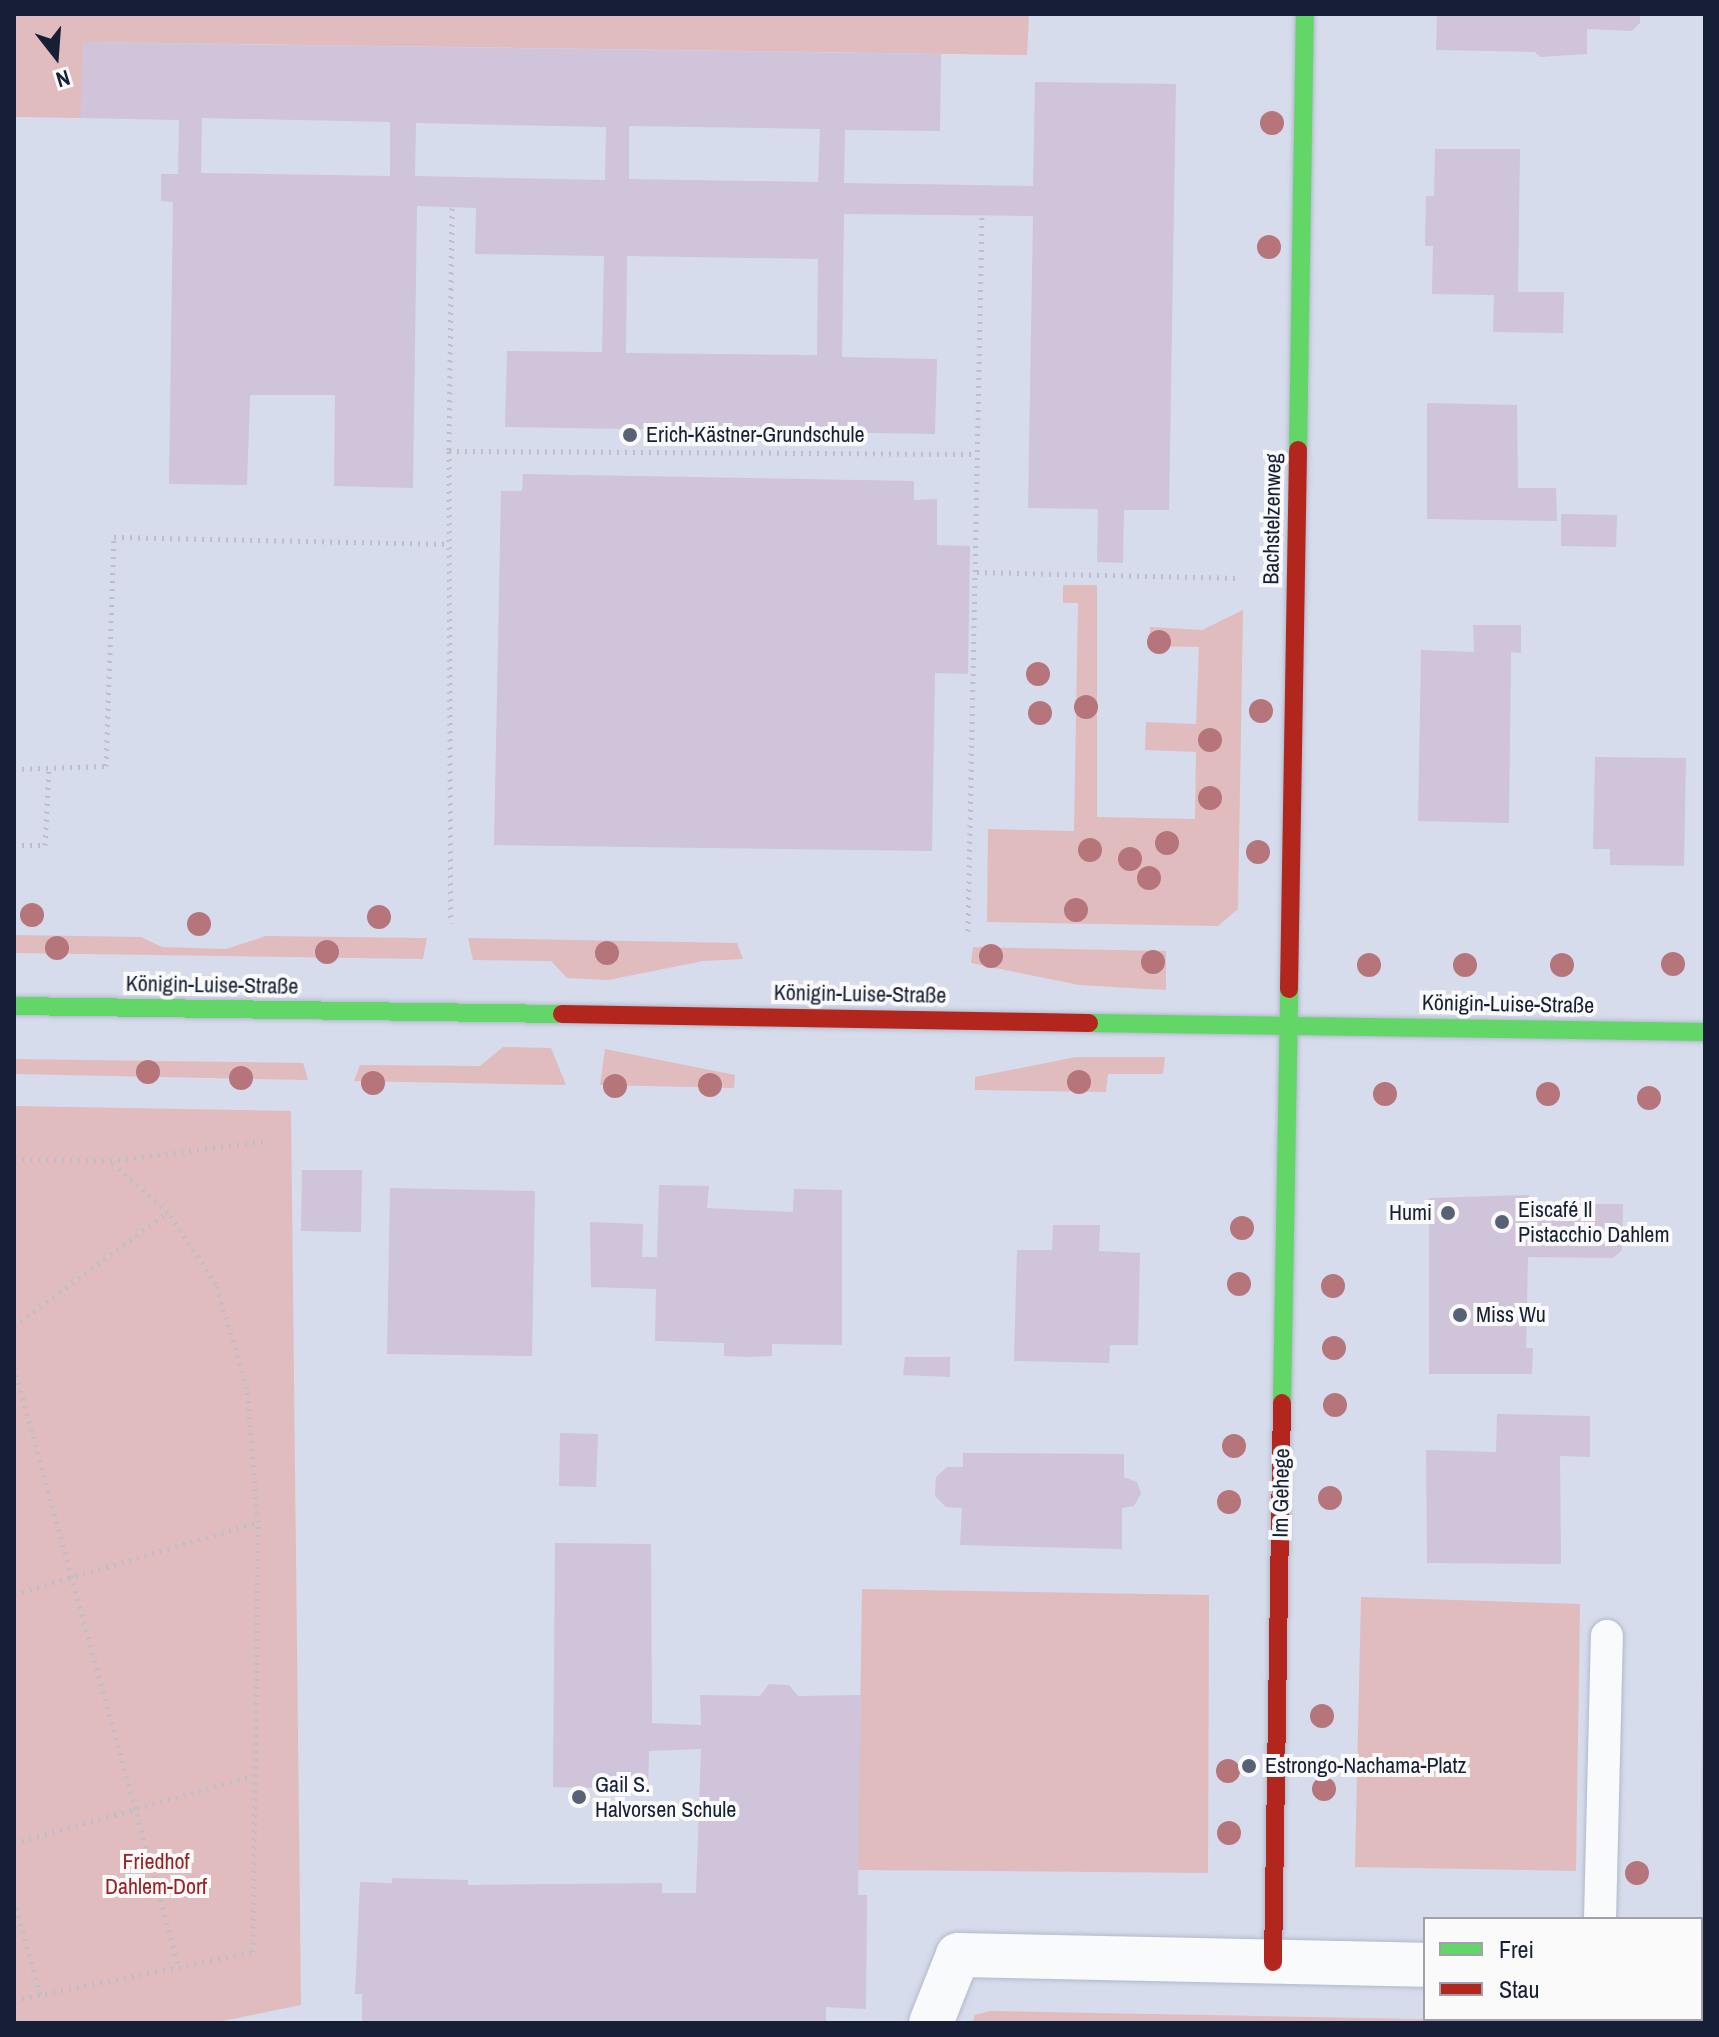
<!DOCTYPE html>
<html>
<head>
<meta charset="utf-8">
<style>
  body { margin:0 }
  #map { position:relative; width:1719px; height:2037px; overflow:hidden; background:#d6dceb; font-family:"Archivo Narrow",sans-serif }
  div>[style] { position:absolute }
  .green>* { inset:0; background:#e0bcbe }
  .building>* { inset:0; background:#cfc4d9 }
  .path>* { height:5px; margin-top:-2.5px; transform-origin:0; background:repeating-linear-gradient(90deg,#bdbfc6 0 2px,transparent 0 8px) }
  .roads { filter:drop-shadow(0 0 2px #b1b9cb) drop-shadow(0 0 2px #b1b9cb) }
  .lane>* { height:32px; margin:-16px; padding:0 16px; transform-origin:16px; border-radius:16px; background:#f9fafc }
  .street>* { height:44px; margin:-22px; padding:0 22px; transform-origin:22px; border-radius:22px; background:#f9fafc }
  .fast>* { height:18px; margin:-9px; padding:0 9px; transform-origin:9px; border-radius:9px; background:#63d668 }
  .jam>* { height:18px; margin:-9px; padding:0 9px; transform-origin:9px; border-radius:9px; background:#b3261e }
  .trees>* { width:24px; height:24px; margin:-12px; border-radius:50%; background:#b6757b }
  .dots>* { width:22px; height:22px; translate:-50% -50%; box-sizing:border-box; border:4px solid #fafafa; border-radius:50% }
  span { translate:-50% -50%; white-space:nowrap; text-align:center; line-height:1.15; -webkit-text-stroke:8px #fafafa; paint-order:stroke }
  .poi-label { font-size:22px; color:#161f36 }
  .left { translate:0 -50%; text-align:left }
  .right { translate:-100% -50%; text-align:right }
  .street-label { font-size:22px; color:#161f36 }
  .park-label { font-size:22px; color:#9c2020 }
  .frame { position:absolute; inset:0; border:16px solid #161f36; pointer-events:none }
  .legend { position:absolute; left:1423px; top:1917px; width:280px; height:104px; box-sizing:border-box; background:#fafafa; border:2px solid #9fa2ac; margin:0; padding:10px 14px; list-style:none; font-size:24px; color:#161f36 }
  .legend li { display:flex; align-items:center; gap:16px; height:40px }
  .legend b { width:40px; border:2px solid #9fa2ac }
  .north { position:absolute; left:16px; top:16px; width:80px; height:80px; -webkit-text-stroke:6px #fafafa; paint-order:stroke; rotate:163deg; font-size:22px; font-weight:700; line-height:32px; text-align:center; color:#161f36 }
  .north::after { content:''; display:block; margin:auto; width:28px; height:36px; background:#161f36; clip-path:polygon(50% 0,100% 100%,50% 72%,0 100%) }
</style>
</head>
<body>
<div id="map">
  <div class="green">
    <div style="clip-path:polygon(14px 14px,1029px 14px,1027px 55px,84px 42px,81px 118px,14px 117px)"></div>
    <div style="clip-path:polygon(1063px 585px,1097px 585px,1097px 817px,1195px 819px,1196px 752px,1145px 750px,1146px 722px,1196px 724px,1199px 647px,1149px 646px,1150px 627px,1202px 630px,1243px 610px,1238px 909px,1218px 926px,987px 922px,988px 829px,1074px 831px,1078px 603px,1063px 603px)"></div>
    <div style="clip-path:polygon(14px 935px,141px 937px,162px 947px,226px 949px,266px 936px,427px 938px,423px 959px,14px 953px)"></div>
    <div style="clip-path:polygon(468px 938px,737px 943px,743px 959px,703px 961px,608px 980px,567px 978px,551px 961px,473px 960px)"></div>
    <div style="clip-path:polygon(973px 947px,1166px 951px,1166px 990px,1079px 985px,971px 963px)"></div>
    <div style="clip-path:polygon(503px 1047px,551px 1048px,566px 1085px,354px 1081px,360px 1065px,480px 1066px)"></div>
    <div style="clip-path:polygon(605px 1049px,735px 1075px,734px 1088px,600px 1085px)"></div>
    <div style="clip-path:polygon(1076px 1057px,1165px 1057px,1163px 1074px,1108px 1074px,1106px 1092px,975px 1090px,975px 1077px)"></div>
    <div style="clip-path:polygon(14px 1059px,303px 1063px,308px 1080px,14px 1074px)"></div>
    <div style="clip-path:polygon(14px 1106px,291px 1111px,301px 2005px,213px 2023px,14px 2023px)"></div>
    <div style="clip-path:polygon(862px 1589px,1209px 1595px,1208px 1873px,858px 1870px)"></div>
    <div style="clip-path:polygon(1361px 1597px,1580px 1604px,1576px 1871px,1355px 1867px)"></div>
    <div style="clip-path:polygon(990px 2011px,1524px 2021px,1529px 2023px,972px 2023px,975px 2015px)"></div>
  </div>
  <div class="building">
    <div style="clip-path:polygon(1437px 14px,1640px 14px,1640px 23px,1632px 31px,1587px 29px,1587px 54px,1540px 57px,1535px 52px,1436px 50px)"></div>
    <div style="clip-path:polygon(evenodd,83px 42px,941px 54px,940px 131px,845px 130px,844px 183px,1033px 186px,1035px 82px,1176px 84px,1169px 510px,1124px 510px,1123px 563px,1097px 562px,1098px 509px,1028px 508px,1033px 216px,844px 214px,842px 357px,937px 359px,935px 434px,505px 427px,507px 351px,602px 352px,604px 256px,475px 254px,476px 208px,417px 206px,413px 488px,334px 486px,335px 395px,250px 395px,247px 485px,169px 484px,173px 202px,161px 201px,161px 174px,178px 174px,179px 120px,81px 118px,83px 42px,202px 118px,390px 122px,390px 176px,201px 173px,202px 118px,83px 42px,416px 123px,606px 127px,605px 180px,415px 176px,416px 123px,83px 42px,629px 126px,820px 129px,818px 182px,629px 179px,629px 126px,83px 42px,627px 256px,818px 259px,817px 355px,626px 353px,627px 256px)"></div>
    <div style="clip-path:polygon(1435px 149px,1520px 149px,1518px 292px,1564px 292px,1563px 333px,1493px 332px,1494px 295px,1432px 294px,1433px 246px,1425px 246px,1426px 196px,1434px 196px)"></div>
    <div style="clip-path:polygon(1427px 403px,1517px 405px,1518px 488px,1556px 488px,1557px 521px,1427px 519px)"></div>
    <div style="clip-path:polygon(523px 474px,914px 481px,914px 500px,937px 499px,937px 545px,970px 546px,968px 674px,935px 673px,932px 851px,494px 845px,501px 491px,522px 491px)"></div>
    <div style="clip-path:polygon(1561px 514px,1617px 515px,1616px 547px,1561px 546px)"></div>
    <div style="clip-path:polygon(1473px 625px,1521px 625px,1521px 653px,1511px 652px,1509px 823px,1418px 821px,1421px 650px,1474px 652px)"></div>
    <div style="clip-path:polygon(1595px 757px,1686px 758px,1684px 866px,1610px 865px,1610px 849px,1593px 849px)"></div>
    <div style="clip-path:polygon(302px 1170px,362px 1170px,361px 1232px,301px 1231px)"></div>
    <div style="clip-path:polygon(659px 1185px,709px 1186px,707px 1208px,793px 1212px,794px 1189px,842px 1190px,842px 1345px,772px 1344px,772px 1356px,750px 1357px,724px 1356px,724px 1343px,655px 1341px,656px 1289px,591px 1287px,590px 1222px,643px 1224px,642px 1257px,657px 1257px)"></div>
    <div style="clip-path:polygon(390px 1188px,535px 1191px,532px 1356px,387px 1354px)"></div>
    <div style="clip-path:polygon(1529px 1195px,1529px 1204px,1623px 1204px,1622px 1250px,1613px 1258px,1528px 1257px,1526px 1348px,1533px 1348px,1532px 1374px,1429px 1374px,1429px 1198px)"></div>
    <div style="clip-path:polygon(1053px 1225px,1100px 1225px,1099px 1251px,1140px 1253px,1138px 1345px,1110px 1345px,1109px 1363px,1014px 1361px,1017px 1250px,1052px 1250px)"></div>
    <div style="clip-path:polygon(905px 1357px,950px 1357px,950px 1377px,903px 1375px)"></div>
    <div style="clip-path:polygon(1497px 1414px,1590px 1416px,1590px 1457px,1560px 1456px,1561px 1564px,1427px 1563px,1426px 1450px,1496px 1452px)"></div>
    <div style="clip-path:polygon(560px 1433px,598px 1434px,596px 1487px,559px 1486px)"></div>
    <div style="clip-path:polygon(963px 1453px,1124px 1454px,1124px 1477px,1137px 1482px,1141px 1493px,1134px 1506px,1122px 1508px,1122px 1549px,960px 1545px,962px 1508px,946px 1507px,935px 1496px,936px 1477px,947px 1467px,963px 1467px)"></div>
    <div style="clip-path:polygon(555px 1543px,651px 1544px,652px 1723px,701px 1725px,700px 1695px,760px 1696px,769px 1684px,789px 1685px,798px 1696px,861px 1695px,858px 1895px,867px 1895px,866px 2009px,826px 2007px,826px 2023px,362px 2023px,362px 1994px,355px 1994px,360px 1882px,392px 1883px,392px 1878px,468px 1880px,468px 1885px,662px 1883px,662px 1893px,696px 1893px,701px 1749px,649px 1751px,648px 1789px,553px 1787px)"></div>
    <div style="clip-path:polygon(1702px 1665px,1705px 2023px,1697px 2023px,1701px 2019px)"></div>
  </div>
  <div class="path">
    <div style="left:452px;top:208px;width:243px;rotate:90.7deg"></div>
    <div style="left:449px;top:451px;width:527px;rotate:0.33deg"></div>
    <div style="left:449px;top:451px;width:472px;rotate:89.8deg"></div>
    <div style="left:977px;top:572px;width:263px;rotate:1.3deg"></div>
    <div style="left:14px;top:769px;width:92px;rotate:-1.9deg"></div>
    <div style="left:106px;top:766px;width:229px;rotate:-88deg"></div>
    <div style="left:114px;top:537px;width:336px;rotate:1.2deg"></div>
    <div style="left:14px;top:845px;width:31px"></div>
    <div style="left:45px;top:845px;width:77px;rotate:-87deg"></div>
    <div style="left:968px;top:931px;width:716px;rotate:-88.88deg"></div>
    <div style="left:14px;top:1159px;width:96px;rotate:1.2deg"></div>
    <div style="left:110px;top:1161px;width:158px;rotate:-7.3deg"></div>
    <div style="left:14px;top:1326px;width:192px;rotate:-36.5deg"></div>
    <div style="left:14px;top:1367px;width:623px;rotate:74.65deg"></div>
    <div style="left:14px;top:1594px;width:254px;rotate:-16.4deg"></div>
    <div style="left:14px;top:1843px;width:248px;rotate:-15.7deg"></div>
    <div style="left:14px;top:1900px;width:98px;rotate:74.5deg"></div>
    <div style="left:14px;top:2000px;width:244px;rotate:-11.4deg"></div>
    <div style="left:253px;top:1952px;width:430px;rotate:-89.3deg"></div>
    <div style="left:258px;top:1522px;width:134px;rotate:-94.7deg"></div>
    <div style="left:247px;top:1388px;width:109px;rotate:-106.6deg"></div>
    <div style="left:216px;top:1284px;width:87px;rotate:-123.7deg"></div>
    <div style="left:168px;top:1212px;width:77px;rotate:-138.7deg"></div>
  </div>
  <div class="roads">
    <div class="lane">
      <div style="left:1600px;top:1919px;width:283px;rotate:-88.6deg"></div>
    </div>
    <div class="street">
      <div style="left:931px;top:2023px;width:73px;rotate:-68.3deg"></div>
      <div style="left:958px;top:1955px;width:467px;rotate:1.2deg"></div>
      <div style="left:1598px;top:2023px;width:4px;rotate:-90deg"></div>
    </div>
    <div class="fast">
      <div style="left:1298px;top:450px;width:436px;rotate:-89.1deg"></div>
      <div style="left:14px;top:1006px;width:548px;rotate:0.84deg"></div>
      <div style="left:1089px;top:1023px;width:616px;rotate:0.84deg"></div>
      <div style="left:1282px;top:1403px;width:414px;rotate:-89deg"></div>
    </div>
    <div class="jam">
      <div style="left:1289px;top:989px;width:539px;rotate:-89.04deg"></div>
      <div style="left:562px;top:1014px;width:527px;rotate:0.98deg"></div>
      <div style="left:1273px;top:1962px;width:559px;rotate:-89.08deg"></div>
    </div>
  </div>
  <div class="trees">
    <div style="left:1272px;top:123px"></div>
    <div style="left:1269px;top:247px"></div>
    <div style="left:1159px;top:642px"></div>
    <div style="left:1038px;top:674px"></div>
    <div style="left:1086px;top:707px"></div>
    <div style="left:1261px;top:711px"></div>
    <div style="left:1040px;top:713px"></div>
    <div style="left:1210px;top:740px"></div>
    <div style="left:1210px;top:798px"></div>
    <div style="left:1167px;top:843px"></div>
    <div style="left:1090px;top:850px"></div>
    <div style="left:1258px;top:852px"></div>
    <div style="left:1130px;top:859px"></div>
    <div style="left:1149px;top:878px"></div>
    <div style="left:1076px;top:910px"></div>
    <div style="left:32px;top:915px"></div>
    <div style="left:379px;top:917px"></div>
    <div style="left:199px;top:924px"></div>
    <div style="left:57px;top:948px"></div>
    <div style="left:327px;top:952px"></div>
    <div style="left:607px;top:953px"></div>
    <div style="left:991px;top:956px"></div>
    <div style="left:1153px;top:962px"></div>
    <div style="left:1673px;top:964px"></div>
    <div style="left:1369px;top:965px"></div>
    <div style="left:1465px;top:965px"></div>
    <div style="left:1562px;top:965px"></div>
    <div style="left:148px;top:1072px"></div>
    <div style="left:241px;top:1078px"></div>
    <div style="left:1079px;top:1082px"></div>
    <div style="left:373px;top:1083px"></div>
    <div style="left:710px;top:1085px"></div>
    <div style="left:615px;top:1086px"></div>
    <div style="left:1385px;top:1094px"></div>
    <div style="left:1548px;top:1094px"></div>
    <div style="left:1649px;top:1098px"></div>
    <div style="left:1242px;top:1228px"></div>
    <div style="left:1239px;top:1284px"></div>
    <div style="left:1333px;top:1286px"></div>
    <div style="left:1334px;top:1348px"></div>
    <div style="left:1335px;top:1405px"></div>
    <div style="left:1234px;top:1446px"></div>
    <div style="left:1330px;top:1498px"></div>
    <div style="left:1229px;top:1502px"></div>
    <div style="left:1322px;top:1716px"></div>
    <div style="left:1228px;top:1771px"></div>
    <div style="left:1324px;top:1789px"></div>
    <div style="left:1229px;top:1833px"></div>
    <div style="left:1637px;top:1873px"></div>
  </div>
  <div class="dots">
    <div style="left:630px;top:435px;background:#596175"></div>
    <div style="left:1448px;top:1213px;background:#596175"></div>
    <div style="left:1502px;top:1222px;background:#596175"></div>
    <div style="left:1460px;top:1315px;background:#596175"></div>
    <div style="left:1249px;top:1766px;background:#596175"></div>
    <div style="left:579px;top:1797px;background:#596175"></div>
  </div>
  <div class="poi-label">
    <span class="left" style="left:646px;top:435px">Erich-Kästner-Grundschule</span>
    <span class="left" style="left:1518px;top:1222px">Eiscafé Il<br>Pistacchio Dahlem</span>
    <span class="right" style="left:1432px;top:1213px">Humi</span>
    <span class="left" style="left:1476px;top:1315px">Miss Wu</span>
    <span class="left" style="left:1265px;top:1766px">Estrongo-Nachama-Platz</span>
    <span class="left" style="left:595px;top:1797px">Gail S.<br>Halvorsen Schule</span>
  </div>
  <div class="street-label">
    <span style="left:1272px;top:519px;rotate:-89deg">Bachstelzenweg</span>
    <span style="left:212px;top:985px;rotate:1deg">Königin-Luise-Straße</span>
    <span style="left:860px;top:994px;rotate:1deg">Königin-Luise-Straße</span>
    <span style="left:1508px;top:1004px;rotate:1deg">Königin-Luise-Straße</span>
    <span style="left:1281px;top:1493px;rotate:-89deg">Im Gehege</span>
  </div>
  <div class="park-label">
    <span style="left:156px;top:1874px">Friedhof<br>Dahlem-Dorf</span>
  </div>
  <div class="frame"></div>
  <ul class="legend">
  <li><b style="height:10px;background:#63d668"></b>Frei</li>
  <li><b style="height:10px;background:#b3261e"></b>Stau</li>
  </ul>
  <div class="north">N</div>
</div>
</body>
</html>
